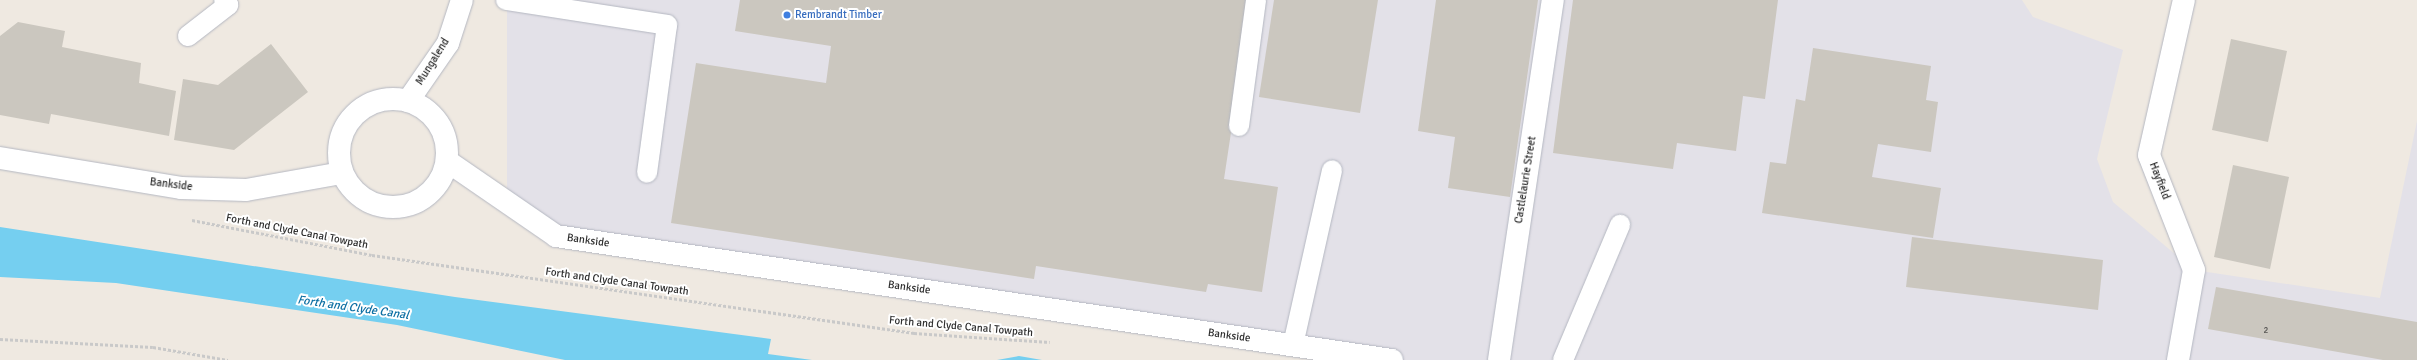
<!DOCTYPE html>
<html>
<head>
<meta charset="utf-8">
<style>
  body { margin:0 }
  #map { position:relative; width:2417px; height:360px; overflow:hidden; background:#efe9e1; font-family:Signika,sans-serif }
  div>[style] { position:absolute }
  .industrial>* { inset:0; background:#e3e1e8 }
  .water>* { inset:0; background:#75cff0 }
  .building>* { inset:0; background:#cbc7bf }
  .path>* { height:2.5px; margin-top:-1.25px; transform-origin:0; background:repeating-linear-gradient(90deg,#c9c9c9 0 3px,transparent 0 5px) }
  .roads { filter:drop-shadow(0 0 1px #b4b7c1) drop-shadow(0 0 1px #b4b7c1) }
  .lane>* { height:20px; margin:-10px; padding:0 10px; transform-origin:10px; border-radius:10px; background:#fff }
  .street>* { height:22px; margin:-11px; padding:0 11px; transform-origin:11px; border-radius:11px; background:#fff }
  .secondary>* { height:22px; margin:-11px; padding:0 11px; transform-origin:11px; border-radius:11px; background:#fff }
  .secondary>.ring { margin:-11px; padding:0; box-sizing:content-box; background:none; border:22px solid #fff; border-radius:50% }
  .dots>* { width:11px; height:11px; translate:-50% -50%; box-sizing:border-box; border:2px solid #fff; border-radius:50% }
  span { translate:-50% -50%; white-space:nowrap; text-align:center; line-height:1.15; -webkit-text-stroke:4px #fff; paint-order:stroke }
  .number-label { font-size:9px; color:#555452 }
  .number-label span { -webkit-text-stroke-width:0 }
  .shop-label { font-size:11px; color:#366cbe }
  .left { translate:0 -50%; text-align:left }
  .street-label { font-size:11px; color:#2e2e2e }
  .water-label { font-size:12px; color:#0d6fa3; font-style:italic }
</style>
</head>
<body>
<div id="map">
  <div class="industrial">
    <div style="clip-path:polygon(507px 0,2022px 0,2033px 17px,2123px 50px,2097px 159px,2113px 202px,2194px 270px,2380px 298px,2417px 121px,2417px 360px,1359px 360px,556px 236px,507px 203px)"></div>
  </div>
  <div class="water">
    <div style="clip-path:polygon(0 227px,455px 297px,771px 339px,768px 354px,812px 360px,565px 360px,397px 325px,116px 283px,0 277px)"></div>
    <div style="clip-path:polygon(1019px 356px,1042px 360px,997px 360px)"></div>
  </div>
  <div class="building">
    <div style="clip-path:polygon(740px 0,1251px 0,1224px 179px,1278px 187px,1262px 292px,1208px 284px,1206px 292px,1036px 266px,1034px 279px,671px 223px,696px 63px,826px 83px,831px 46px,735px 31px)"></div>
    <div style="clip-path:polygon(1274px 0,1378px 0,1360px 113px,1259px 97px)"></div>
    <div style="clip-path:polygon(1436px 0,1538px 0,1510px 197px,1448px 188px,1455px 137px,1418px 131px)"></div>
    <div style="clip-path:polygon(1573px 0,1778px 0,1765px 99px,1743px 96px,1736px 151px,1677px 143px,1673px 169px,1553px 153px)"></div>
    <div style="clip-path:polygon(18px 22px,65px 31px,62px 47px,141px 63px,139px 83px,176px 91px,169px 136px,51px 114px,49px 124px,0 115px,0 36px)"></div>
    <div style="clip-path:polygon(2231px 39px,2287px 51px,2268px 142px,2212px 130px)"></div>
    <div style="clip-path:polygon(271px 44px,308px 92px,234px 150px,174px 140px,183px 79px,218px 85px)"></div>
    <div style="clip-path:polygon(1813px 48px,1931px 66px,1926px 100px,1938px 102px,1931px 152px,1878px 144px,1872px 177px,1941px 188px,1933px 238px,1762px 213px,1770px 162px,1786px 164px,1796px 99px,1805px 101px)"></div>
    <div style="clip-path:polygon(2233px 165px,2289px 177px,2270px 269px,2214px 257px)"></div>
    <div style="clip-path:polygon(1912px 237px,2103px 260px,2098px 310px,1906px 287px)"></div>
    <div style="clip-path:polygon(2216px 287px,2417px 322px,2417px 360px,2383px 360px,2208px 329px)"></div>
  </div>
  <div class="path">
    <div style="left:192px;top:220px;width:183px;rotate:11deg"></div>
    <div style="left:372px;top:255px;width:548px;rotate:8.19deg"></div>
    <div style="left:914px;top:333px;width:136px;rotate:3.8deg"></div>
    <div style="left:0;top:339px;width:153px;rotate:3deg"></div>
    <div style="left:153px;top:347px;width:76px;rotate:9.8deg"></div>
  </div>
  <div class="roads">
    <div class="lane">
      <div style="left:506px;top:0;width:163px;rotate:8.8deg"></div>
      <div style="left:667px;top:25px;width:149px;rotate:97.7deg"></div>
      <div style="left:188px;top:36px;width:51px;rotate:-37.8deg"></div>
      <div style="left:228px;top:5px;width:6px;rotate:-129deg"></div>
      <div style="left:1239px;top:126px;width:127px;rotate:-82.3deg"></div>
      <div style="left:1293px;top:345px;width:179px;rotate:-77.4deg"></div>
      <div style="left:1563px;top:360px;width:147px;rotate:-67.1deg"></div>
    </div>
    <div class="street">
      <div style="left:1499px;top:360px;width:364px;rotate:-81.5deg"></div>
      <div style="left:2178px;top:360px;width:91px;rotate:-79.9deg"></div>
      <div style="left:2194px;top:270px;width:123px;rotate:-111.4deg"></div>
      <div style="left:2149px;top:155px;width:159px;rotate:-77.3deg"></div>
    </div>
    <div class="secondary">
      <div class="ring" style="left:339px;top:99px;width:86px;height:86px"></div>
      <div style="left:408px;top:101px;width:70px;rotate:-55.4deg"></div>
      <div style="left:448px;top:43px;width:45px;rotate:-72deg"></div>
      <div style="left:0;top:158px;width:183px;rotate:9.4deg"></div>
      <div style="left:181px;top:188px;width:65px;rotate:1.8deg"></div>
      <div style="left:246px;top:190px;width:97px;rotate:-10.1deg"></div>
      <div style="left:447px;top:161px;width:132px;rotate:34.5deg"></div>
      <div style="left:556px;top:236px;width:845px;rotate:8.44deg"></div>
    </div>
  </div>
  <div class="dots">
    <div style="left:787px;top:15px;background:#3f7fe0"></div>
  </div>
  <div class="number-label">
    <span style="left:2266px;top:331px">2</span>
  </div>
  <div class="shop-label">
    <span class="left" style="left:795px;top:15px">Rembrandt Timber</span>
  </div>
  <div class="street-label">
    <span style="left:433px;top:62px;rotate:-58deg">Mungalend</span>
    <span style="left:1526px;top:180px;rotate:-81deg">Castlelaurie Street</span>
    <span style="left:2159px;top:181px;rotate:69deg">Hayfield</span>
    <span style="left:171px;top:185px;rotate:7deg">Bankside</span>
    <span style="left:297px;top:232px;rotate:11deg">Forth and Clyde Canal Towpath</span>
    <span style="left:588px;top:241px;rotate:8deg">Bankside</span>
    <span style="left:617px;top:282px;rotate:8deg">Forth and Clyde Canal Towpath</span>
    <span style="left:909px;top:288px;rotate:8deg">Bankside</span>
    <span style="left:961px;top:327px;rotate:5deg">Forth and Clyde Canal Towpath</span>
    <span style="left:1229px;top:336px;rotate:8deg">Bankside</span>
  </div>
  <div class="water-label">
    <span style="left:353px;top:308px;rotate:8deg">Forth and Clyde Canal</span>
  </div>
</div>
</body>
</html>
